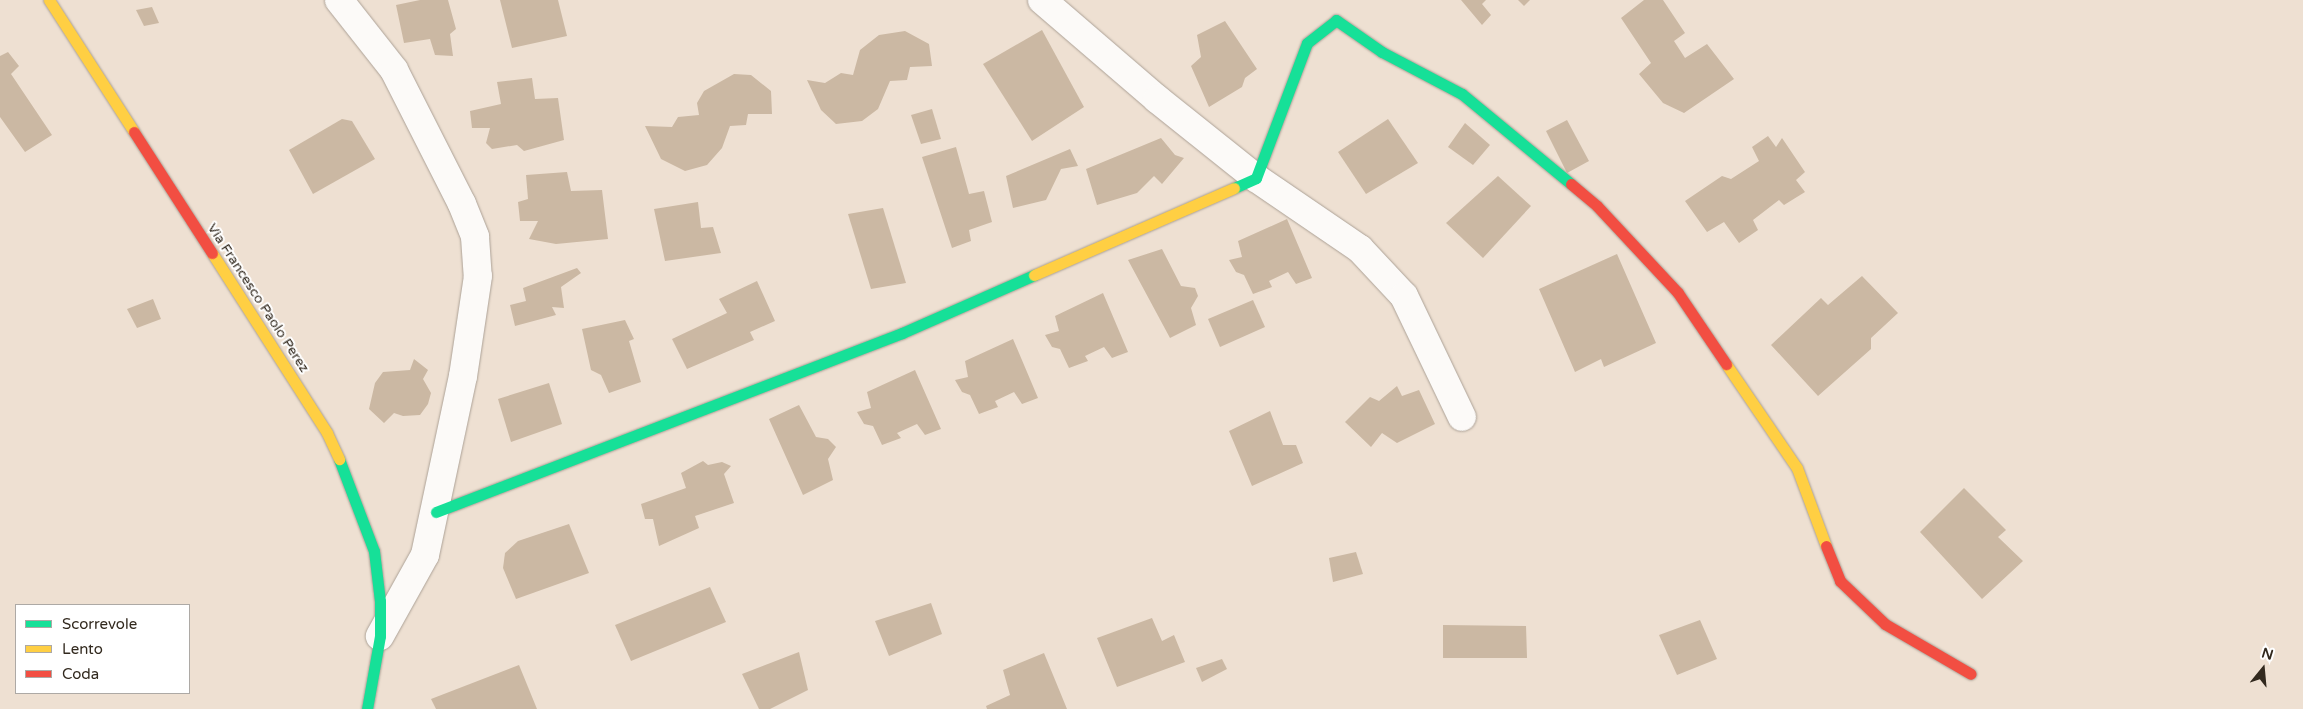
<!DOCTYPE html>
<html>
<head>
<meta charset="utf-8">
<style>
  body { margin:0 }
  #map { position:relative; width:2303px; height:709px; overflow:hidden; background:#eee0d2; font-family:"Varela Round",sans-serif }
  div>[style] { position:absolute }
  .building>* { inset:0; background:#cbb8a3 }
  .roads { filter:drop-shadow(0 0 1px #aca196) drop-shadow(0 0 1px #aca196) }
  .street>* { height:28px; margin:-14px; padding:0 14px; transform-origin:14px; border-radius:14px; background:#fcfaf8 }
  .fast>* { height:11px; margin:-5.5px; padding:0 5.5px; transform-origin:5.5px; border-radius:5.5px; background:#16e098 }
  .slow>* { height:11px; margin:-5.5px; padding:0 5.5px; transform-origin:5.5px; border-radius:5.5px; background:#ffcf43 }
  .jam>* { height:11px; margin:-5.5px; padding:0 5.5px; transform-origin:5.5px; border-radius:5.5px; background:#f24e42 }
  span { translate:-50% -50%; white-space:nowrap; text-align:center; line-height:1.15; -webkit-text-stroke:4px #fff; paint-order:stroke }
  .street-label { font-size:14px; color:#32291e }
  .legend { position:absolute; left:15px; top:604px; width:175px; height:90px; box-sizing:border-box; background:#fff; border:1px solid #ada9a5; margin:0; padding:6px 9px; list-style:none; font-size:15px; color:#32291e }
  .legend li { display:flex; align-items:center; gap:10px; height:25px }
  .legend b { width:25px; border:1px solid #ada9a5 }
  .north { position:absolute; left:2238px; top:644px; width:50px; height:50px; -webkit-text-stroke:4px #fff; paint-order:stroke; rotate:17deg; font-size:14px; font-weight:700; line-height:20px; text-align:center; color:#32291e }
  .north::after { content:''; display:block; margin:auto; width:18px; height:22px; background:#32291e; clip-path:polygon(50% 0,100% 100%,50% 72%,0 100%) }
</style>
</head>
<body>
<div id="map">
  <div class="building">
    <div style="clip-path:polygon(420px 0,448px 0,456px 29px,450px 34px,453px 56px,435px 55px,430px 39px,404px 43px,396px 5px)"></div>
    <div style="clip-path:polygon(500px 0,558px 0,567px 36px,512px 48px)"></div>
    <div style="clip-path:polygon(1461px 0,1486px 0,1482px 4px,1491px 15px,1482px 25px)"></div>
    <div style="clip-path:polygon(1518px 0,1530px 0,1524px 6px)"></div>
    <div style="clip-path:polygon(1644px 0,1663px 0,1685px 33px,1674px 41px,1685px 58px,1707px 44px,1734px 79px,1684px 113px,1663px 103px,1639px 74px,1651px 63px,1621px 18px)"></div>
    <div style="clip-path:polygon(152px 7px,159px 23px,144px 26px,136px 10px)"></div>
    <div style="clip-path:polygon(1225px 21px,1257px 69px,1245px 78px,1242px 87px,1209px 107px,1191px 66px,1201px 57px,1197px 35px)"></div>
    <div style="clip-path:polygon(1042px 30px,1084px 107px,1032px 141px,983px 64px)"></div>
    <div style="clip-path:polygon(905px 31px,929px 44px,932px 66px,910px 67px,907px 80px,890px 81px,878px 109px,862px 121px,836px 124px,821px 110px,807px 80px,825px 83px,841px 73px,853px 75px,860px 50px,879px 35px)"></div>
    <div style="clip-path:polygon(8px 52px,19px 66px,11px 74px,52px 135px,25px 152px,0 117px,0 56px)"></div>
    <div style="clip-path:polygon(734px 74px,751px 75px,771px 91px,772px 114px,748px 114px,746px 125px,730px 126px,722px 148px,707px 165px,685px 171px,661px 159px,645px 126px,672px 127px,678px 117px,699px 115px,697px 103px,704px 91px)"></div>
    <div style="clip-path:polygon(532px 78px,535px 99px,558px 98px,564px 140px,524px 151px,517px 145px,492px 149px,486px 143px,490px 128px,472px 128px,470px 111px,501px 104px,497px 82px)"></div>
    <div style="clip-path:polygon(932px 109px,941px 139px,921px 144px,911px 115px)"></div>
    <div style="clip-path:polygon(342px 119px,352px 121px,375px 159px,313px 194px,289px 150px)"></div>
    <div style="clip-path:polygon(1388px 119px,1418px 163px,1366px 194px,1338px 152px)"></div>
    <div style="clip-path:polygon(1567px 120px,1589px 161px,1567px 173px,1546px 131px)"></div>
    <div style="clip-path:polygon(1465px 123px,1490px 145px,1473px 165px,1448px 147px)"></div>
    <div style="clip-path:polygon(1768px 136px,1776px 147px,1782px 138px,1805px 172px,1796px 180px,1805px 192px,1784px 205px,1779px 200px,1753px 220px,1758px 230px,1739px 243px,1724px 222px,1707px 232px,1685px 201px,1722px 176px,1731px 179px,1759px 161px,1752px 147px)"></div>
    <div style="clip-path:polygon(1161px 138px,1175px 155px,1184px 158px,1162px 184px,1154px 176px,1137px 193px,1097px 205px,1086px 169px)"></div>
    <div style="clip-path:polygon(956px 147px,969px 194px,984px 191px,992px 222px,969px 230px,971px 241px,952px 248px,922px 157px)"></div>
    <div style="clip-path:polygon(1070px 149px,1078px 166px,1061px 169px,1046px 200px,1013px 208px,1006px 176px)"></div>
    <div style="clip-path:polygon(567px 172px,571px 191px,602px 190px,608px 239px,556px 244px,529px 239px,538px 221px,520px 221px,518px 202px,528px 199px,526px 175px)"></div>
    <div style="clip-path:polygon(1498px 176px,1531px 206px,1483px 258px,1446px 223px)"></div>
    <div style="clip-path:polygon(698px 202px,701px 228px,713px 227px,721px 253px,665px 261px,654px 209px)"></div>
    <div style="clip-path:polygon(883px 208px,906px 283px,871px 289px,848px 214px)"></div>
    <div style="clip-path:polygon(1287px 219px,1312px 278px,1296px 284px,1288px 272px,1269px 281px,1272px 287px,1253px 294px,1244px 275px,1236px 272px,1229px 260px,1242px 257px,1238px 241px)"></div>
    <div style="clip-path:polygon(1162px 249px,1181px 286px,1195px 288px,1198px 296px,1191px 308px,1196px 325px,1170px 338px,1128px 260px)"></div>
    <div style="clip-path:polygon(1617px 254px,1656px 343px,1604px 367px,1601px 359px,1575px 372px,1539px 289px)"></div>
    <div style="clip-path:polygon(577px 268px,581px 273px,561px 287px,564px 308px,552px 307px,556px 315px,515px 326px,510px 305px,526px 301px,523px 288px)"></div>
    <div style="clip-path:polygon(1862px 276px,1898px 313px,1871px 338px,1871px 349px,1818px 396px,1771px 345px,1821px 298px,1828px 305px)"></div>
    <div style="clip-path:polygon(757px 281px,775px 321px,750px 332px,754px 340px,687px 369px,672px 339px,727px 313px,719px 299px)"></div>
    <div style="clip-path:polygon(1103px 293px,1128px 352px,1112px 358px,1104px 347px,1085px 356px,1088px 361px,1069px 368px,1060px 349px,1052px 347px,1045px 335px,1059px 331px,1055px 316px)"></div>
    <div style="clip-path:polygon(153px 299px,161px 319px,137px 328px,127px 309px)"></div>
    <div style="clip-path:polygon(1253px 300px,1265px 327px,1220px 347px,1208px 319px)"></div>
    <div style="clip-path:polygon(625px 320px,634px 339px,629px 341px,641px 382px,609px 393px,601px 375px,591px 370px,582px 329px)"></div>
    <div style="clip-path:polygon(1013px 339px,1038px 398px,1022px 404px,1014px 392px,995px 401px,998px 407px,979px 414px,970px 395px,962px 392px,955px 380px,968px 377px,965px 361px)"></div>
    <div style="clip-path:polygon(414px 359px,428px 370px,423px 379px,431px 393px,428px 404px,420px 415px,403px 416px,394px 413px,384px 423px,369px 409px,375px 383px,383px 372px,410px 370px)"></div>
    <div style="clip-path:polygon(915px 370px,941px 429px,925px 435px,917px 424px,897px 433px,901px 438px,882px 445px,873px 426px,864px 424px,857px 412px,871px 408px,867px 392px)"></div>
    <div style="clip-path:polygon(549px 383px,562px 424px,511px 442px,498px 399px)"></div>
    <div style="clip-path:polygon(1397px 386px,1402px 396px,1419px 390px,1435px 424px,1397px 443px,1382px 433px,1371px 447px,1345px 422px,1370px 397px,1379px 401px)"></div>
    <div style="clip-path:polygon(799px 405px,816px 437px,828px 439px,836px 447px,828px 459px,833px 480px,803px 495px,769px 419px)"></div>
    <div style="clip-path:polygon(1270px 411px,1283px 445px,1296px 445px,1303px 463px,1252px 486px,1229px 431px)"></div>
    <div style="clip-path:polygon(703px 461px,708px 465px,722px 462px,731px 466px,724px 474px,734px 503px,695px 516px,699px 528px,659px 546px,653px 519px,645px 519px,641px 504px,686px 488px,681px 473px)"></div>
    <div style="clip-path:polygon(1964px 488px,2006px 530px,1998px 537px,2023px 561px,1982px 599px,1920px 532px)"></div>
    <div style="clip-path:polygon(569px 524px,589px 573px,516px 599px,503px 568px,505px 553px,518px 541px)"></div>
    <div style="clip-path:polygon(1356px 552px,1363px 574px,1333px 582px,1329px 558px)"></div>
    <div style="clip-path:polygon(710px 587px,726px 622px,631px 661px,615px 625px)"></div>
    <div style="clip-path:polygon(931px 603px,942px 634px,889px 656px,875px 621px)"></div>
    <div style="clip-path:polygon(1152px 618px,1162px 641px,1174px 635px,1185px 662px,1117px 687px,1097px 638px)"></div>
    <div style="clip-path:polygon(1700px 620px,1717px 659px,1677px 675px,1659px 635px)"></div>
    <div style="clip-path:polygon(1443px 625px,1526px 626px,1527px 658px,1443px 658px)"></div>
    <div style="clip-path:polygon(799px 652px,808px 690px,770px 709px,759px 709px,742px 674px)"></div>
    <div style="clip-path:polygon(1044px 653px,1067px 709px,987px 709px,986px 706px,1010px 695px,1003px 670px)"></div>
    <div style="clip-path:polygon(1222px 659px,1227px 669px,1202px 682px,1196px 668px)"></div>
    <div style="clip-path:polygon(519px 665px,537px 709px,436px 709px,431px 699px)"></div>
  </div>
  <div class="roads">
    <div class="street">
      <div style="left:339px;top:0;width:89px;rotate:51.8deg"></div>
      <div style="left:394px;top:70px;width:150px;rotate:63.1deg"></div>
      <div style="left:462px;top:204px;width:35px;rotate:68deg"></div>
      <div style="left:475px;top:237px;width:39px;rotate:86deg"></div>
      <div style="left:478px;top:276px;width:101px;rotate:98.5deg"></div>
      <div style="left:463px;top:376px;width:183px;rotate:102deg"></div>
      <div style="left:425px;top:555px;width:93px;rotate:119.1deg"></div>
      <div style="left:1042px;top:0;width:152px;rotate:40.7deg"></div>
      <div style="left:1157px;top:99px;width:127px;rotate:38.6deg"></div>
      <div style="left:1256px;top:178px;width:126px;rotate:34.3deg"></div>
      <div style="left:1360px;top:249px;width:64px;rotate:46.9deg"></div>
      <div style="left:1404px;top:296px;width:134px;rotate:64.4deg"></div>
    </div>
    <div class="fast">
      <div style="left:1234px;top:188px;width:24px;rotate:-24deg"></div>
      <div style="left:1256px;top:178px;width:144px;rotate:-69.3deg"></div>
      <div style="left:1307px;top:43px;width:37px;rotate:-38deg"></div>
      <div style="left:1336px;top:20px;width:56px;rotate:34.8deg"></div>
      <div style="left:1382px;top:52px;width:90px;rotate:27.7deg"></div>
      <div style="left:1462px;top:94px;width:141px;rotate:39.5deg"></div>
      <div style="left:339px;top:459px;width:98px;rotate:69.2deg"></div>
      <div style="left:374px;top:551px;width:50px;rotate:83.2deg"></div>
      <div style="left:380px;top:601px;width:35px;rotate:90deg"></div>
      <div style="left:380px;top:636px;width:74px;rotate:100.1deg"></div>
      <div style="left:436px;top:512px;width:499px;rotate:-21deg"></div>
      <div style="left:902px;top:333px;width:144px;rotate:-23.7deg"></div>
    </div>
    <div class="slow">
      <div style="left:49px;top:0;width:157px;rotate:57.2deg"></div>
      <div style="left:212px;top:253px;width:214px;rotate:57.4deg"></div>
      <div style="left:327px;top:433px;width:29px;rotate:65deg"></div>
      <div style="left:1034px;top:275px;width:218px;rotate:-23.5deg"></div>
      <div style="left:1726px;top:364px;width:126px;rotate:55.7deg"></div>
      <div style="left:1797px;top:468px;width:83px;rotate:69.6deg"></div>
    </div>
    <div class="jam">
      <div style="left:134px;top:132px;width:144px;rotate:57.2deg"></div>
      <div style="left:1571px;top:184px;width:34px;rotate:40deg"></div>
      <div style="left:1597px;top:206px;width:119px;rotate:47deg"></div>
      <div style="left:1678px;top:293px;width:86px;rotate:55.9deg"></div>
      <div style="left:1826px;top:546px;width:38px;rotate:68deg"></div>
      <div style="left:1840px;top:581px;width:62px;rotate:43.7deg"></div>
      <div style="left:1885px;top:624px;width:99px;rotate:30.2deg"></div>
    </div>
  </div>
  <div class="street-label">
    <span style="left:258px;top:298px;rotate:57deg">Via Francesco Paolo Perez</span>
  </div>
  <ul class="legend">
  <li><b style="height:6px;background:#16e098"></b>Scorrevole</li>
  <li><b style="height:6px;background:#ffcf43"></b>Lento</li>
  <li><b style="height:6px;background:#f24e42"></b>Coda</li>
  </ul>
  <div class="north">N</div>
</div>
</body>
</html>
